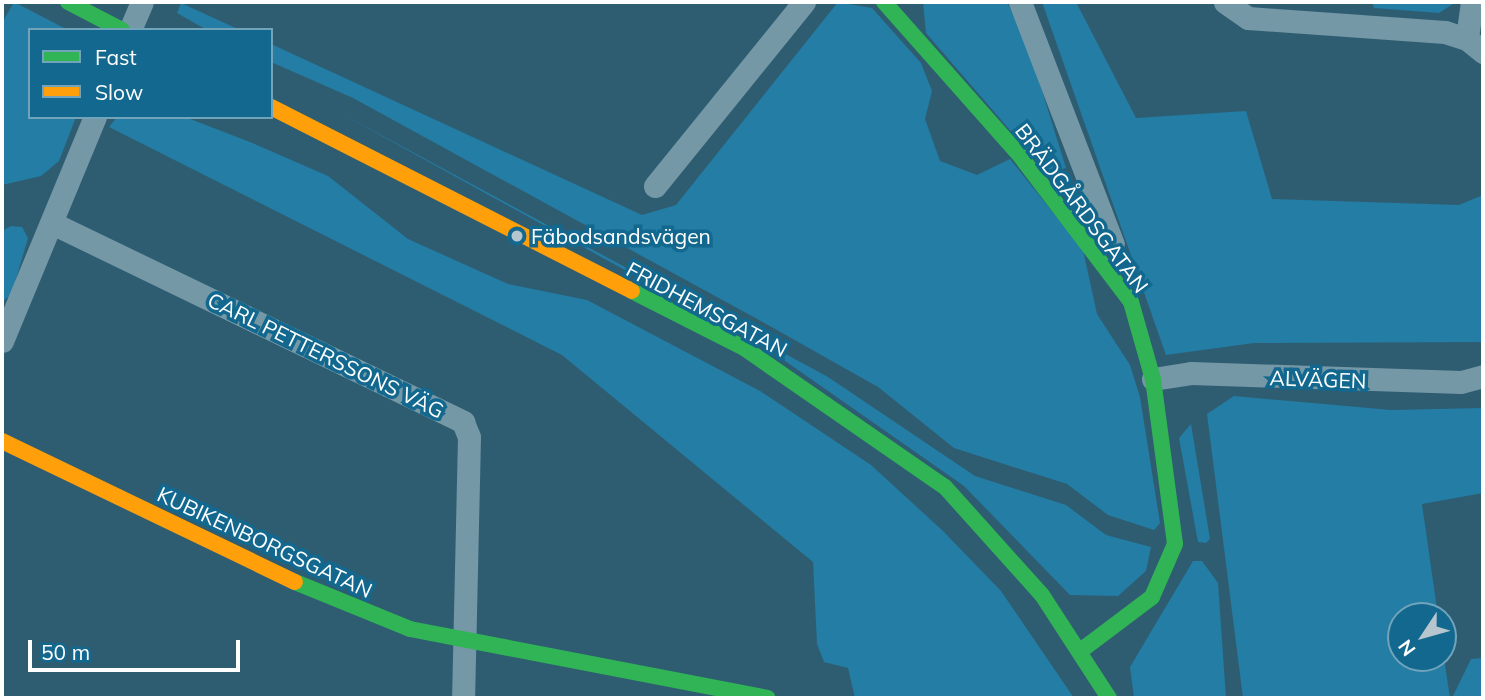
<!DOCTYPE html>
<html>
<head>
<meta charset="utf-8">
<style>
  body { margin:0 }
  #map { position:relative; width:1485px; height:700px; overflow:hidden; background:#2e5d72; font-family:Mulish,sans-serif }
  div>[style] { position:absolute }
  .green>* { inset:0; background:#237da4 }
  .street>* { height:23px; margin:-11.5px; padding:0 11.5px; transform-origin:11.5px; border-radius:11.5px; background:#7598a6 }
  .fast>* { height:16px; margin:-8px; padding:0 8px; transform-origin:8px; border-radius:8px; background:#30b455 }
  .slow>* { height:16px; margin:-8px; padding:0 8px; transform-origin:8px; border-radius:8px; background:#ff9f0a }
  .dots>* { width:19px; height:19px; translate:-50% -50%; box-sizing:border-box; border:4px solid #12688e; border-radius:50% }
  span { translate:-50% -50%; white-space:nowrap; text-align:center; line-height:1.15; -webkit-text-stroke:7px #12688e; paint-order:stroke }
  .street-label { font-size:21px; color:#fff }
  .poi-label { font-size:21px; color:#fff }
  .left { translate:0 -50%; text-align:left }
  .frame { position:absolute; inset:0; border:4px solid #fff; pointer-events:none }
  .legend { position:absolute; left:28px; top:28px; width:245px; height:91px; box-sizing:border-box; background:#12688e; border:2px solid #71a4bb; margin:0; padding:9px 12px; list-style:none; font-size:21px; color:#fff }
  .legend li { display:flex; align-items:center; gap:14px; height:35px }
  .legend b { width:35px; border:2px solid #71a4bb }
  .north { position:absolute; left:1387px; top:602px; width:70px; height:70px; box-sizing:border-box; background:#12688e; border:2px solid #71a4bb; border-radius:50%; rotate:234deg; font-size:19px; font-weight:700; line-height:28px; text-align:center; color:#fff }
  .north::after { content:''; display:block; margin:auto; width:24px; height:32px; background:#b6c6ce; clip-path:polygon(50% 0,100% 100%,50% 72%,0 100%) }
  .scale { position:absolute; left:28px; top:640px; width:212px; height:32px; box-sizing:border-box; border:4px solid #fff; border-top:0; padding-left:9px; font-size:21px; line-height:24px; white-space:nowrap; color:#fff; -webkit-text-stroke:5px #12688e; paint-order:stroke }
</style>
</head>
<body>
<div id="map">
  <div class="green">
    <div style="clip-path:polygon(14px 2px,68px 30px,30px 30px,30px 117px,76px 117px,59px 161px,41px 176px,2px 185px,2px 23px)"></div>
    <div style="clip-path:polygon(838px 2px,872px 8px,921px 63px,932px 91px,925px 119px,940px 161px,977px 175px,1010px 159px,1083px 250px,1097px 314px,1130px 365px,1140px 397px,1160px 523px,1154px 530px,1108px 515px,1067px 484px,954px 448px,878px 387px,768px 325px,353px 98px,271px 62px,271px 44px,642px 215px,676px 205px)"></div>
    <div style="clip-path:polygon(923px 2px,1007px 2px,1026px 39px,1066px 168px,1047px 173px,926px 33px)"></div>
    <div style="clip-path:polygon(1042px 2px,1076px 2px,1136px 118px,1246px 111px,1272px 199px,1459px 205px,1483px 195px,1483px 342px,1254px 343px,1166px 355px)"></div>
    <div style="clip-path:polygon(1372px 2px,1456px 2px,1439px 13px,1374px 8px)"></div>
    <div style="clip-path:polygon(181px 3px,240px 30px,207px 30px,177px 13px)"></div>
    <div style="clip-path:polygon(333px 109px,828px 377px,975px 476px,1066px 505px,1106px 535px,1151px 547px,1146px 571px,1118px 596px,1070px 595px,964px 486px,768px 349px)"></div>
    <div style="clip-path:polygon(117px 117px,185px 117px,250px 142px,328px 176px,408px 239px,508px 284px,587px 300px,760px 391px,871px 465px,943px 531px,1001px 591px,1074px 698px,855px 698px,848px 668px,824px 662px,817px 644px,813px 562px,562px 355px,109px 127px)"></div>
    <div style="clip-path:polygon(11px 226px,22px 227px,28px 238px,11px 296px,2px 301px,2px 231px)"></div>
    <div style="clip-path:polygon(1234px 396px,1391px 410px,1483px 408px,1483px 493px,1422px 504px,1438px 616px,1401px 616px,1401px 658px,1443px 658px,1443px 651px,1450px 698px,1243px 698px,1207px 414px)"></div>
    <div style="clip-path:polygon(1191px 424px,1210px 539px,1206px 543px,1198px 542px,1179px 438px)"></div>
    <div style="clip-path:polygon(1193px 561px,1202px 561px,1218px 583px,1226px 698px,1134px 698px,1130px 667px)"></div>
    <div style="clip-path:polygon(1483px 658px,1483px 698px,1452px 698px,1471px 659px)"></div>
  </div>
  <div class="street">
    <div style="left:1020px;top:2px;width:259px;rotate:69deg"></div>
    <div style="left:1225px;top:2px;width:28px;rotate:35deg"></div>
    <div style="left:1248px;top:18px;width:197px;rotate:4.1deg"></div>
    <div style="left:1445px;top:32px;width:23px;rotate:18deg"></div>
    <div style="left:1472px;top:2px;width:37px;rotate:98deg"></div>
    <div style="left:1467px;top:39px;width:21px;rotate:39deg"></div>
    <div style="left:130px;top:30px;width:30px;rotate:-67deg"></div>
    <div style="left:655px;top:186px;width:237px;rotate:-51deg"></div>
    <div style="left:52px;top:223px;width:457px;rotate:25.8deg"></div>
    <div style="left:463px;top:422px;width:16px;rotate:68deg"></div>
    <div style="left:469px;top:437px;width:261px;rotate:91.3deg"></div>
    <div style="left:2px;top:341px;width:243px;rotate:-67.5deg"></div>
    <div style="left:1153px;top:379px;width:38px;rotate:-9deg"></div>
    <div style="left:1191px;top:373px;width:270px;rotate:1.9deg"></div>
    <div style="left:1461px;top:382px;width:23px;rotate:-15deg"></div>
  </div>
  <div class="fast">
    <div style="left:68px;top:2px;width:61px;rotate:27.4deg"></div>
    <div style="left:884px;top:2px;width:207px;rotate:48.5deg"></div>
    <div style="left:1021px;top:157px;width:182px;rotate:52.8deg"></div>
    <div style="left:1131px;top:302px;width:80px;rotate:74.1deg"></div>
    <div style="left:1153px;top:379px;width:166px;rotate:82.4deg"></div>
    <div style="left:1175px;top:544px;width:58px;rotate:113.5deg"></div>
    <div style="left:1152px;top:597px;width:86px;rotate:143deg"></div>
    <div style="left:632px;top:291px;width:126px;rotate:27deg"></div>
    <div style="left:744px;top:348px;width:244px;rotate:34.7deg"></div>
    <div style="left:945px;top:487px;width:145px;rotate:48.1deg"></div>
    <div style="left:1042px;top:595px;width:123px;rotate:57deg"></div>
    <div style="left:295px;top:582px;width:124px;rotate:22.2deg"></div>
    <div style="left:410px;top:629px;width:364px;rotate:10.9deg"></div>
  </div>
  <div class="slow">
    <div style="left:271px;top:107px;width:405px;rotate:27deg"></div>
    <div style="left:2px;top:441px;width:325px;rotate:25.7deg"></div>
  </div>
  <div class="dots">
    <div style="left:517px;top:236px;background:#b6c6ce"></div>
  </div>
  <div class="street-label">
    <span style="left:1082px;top:208px;rotate:53deg">BRÄDGÅRDSGATAN</span>
    <span style="left:707px;top:309px;rotate:28deg">FRIDHEMSGATAN</span>
    <span style="left:326px;top:355px;rotate:26deg">CARL PETTERSSONS VÄG</span>
    <span style="left:1318px;top:379px;rotate:2deg">ALVÄGEN</span>
    <span style="left:265px;top:542px;rotate:25deg">KUBIKENBORGSGATAN</span>
  </div>
  <div class="poi-label">
    <span class="left" style="left:531px;top:236px">Fäbodsandsvägen</span>
  </div>
  <div class="frame"></div>
  <ul class="legend">
  <li><b style="height:9px;background:#30b455"></b>Fast</li>
  <li><b style="height:9px;background:#ff9f0a"></b>Slow</li>
  </ul>
  <div class="north">N</div>
  <div class="scale">50 m</div>
</div>
</body>
</html>
